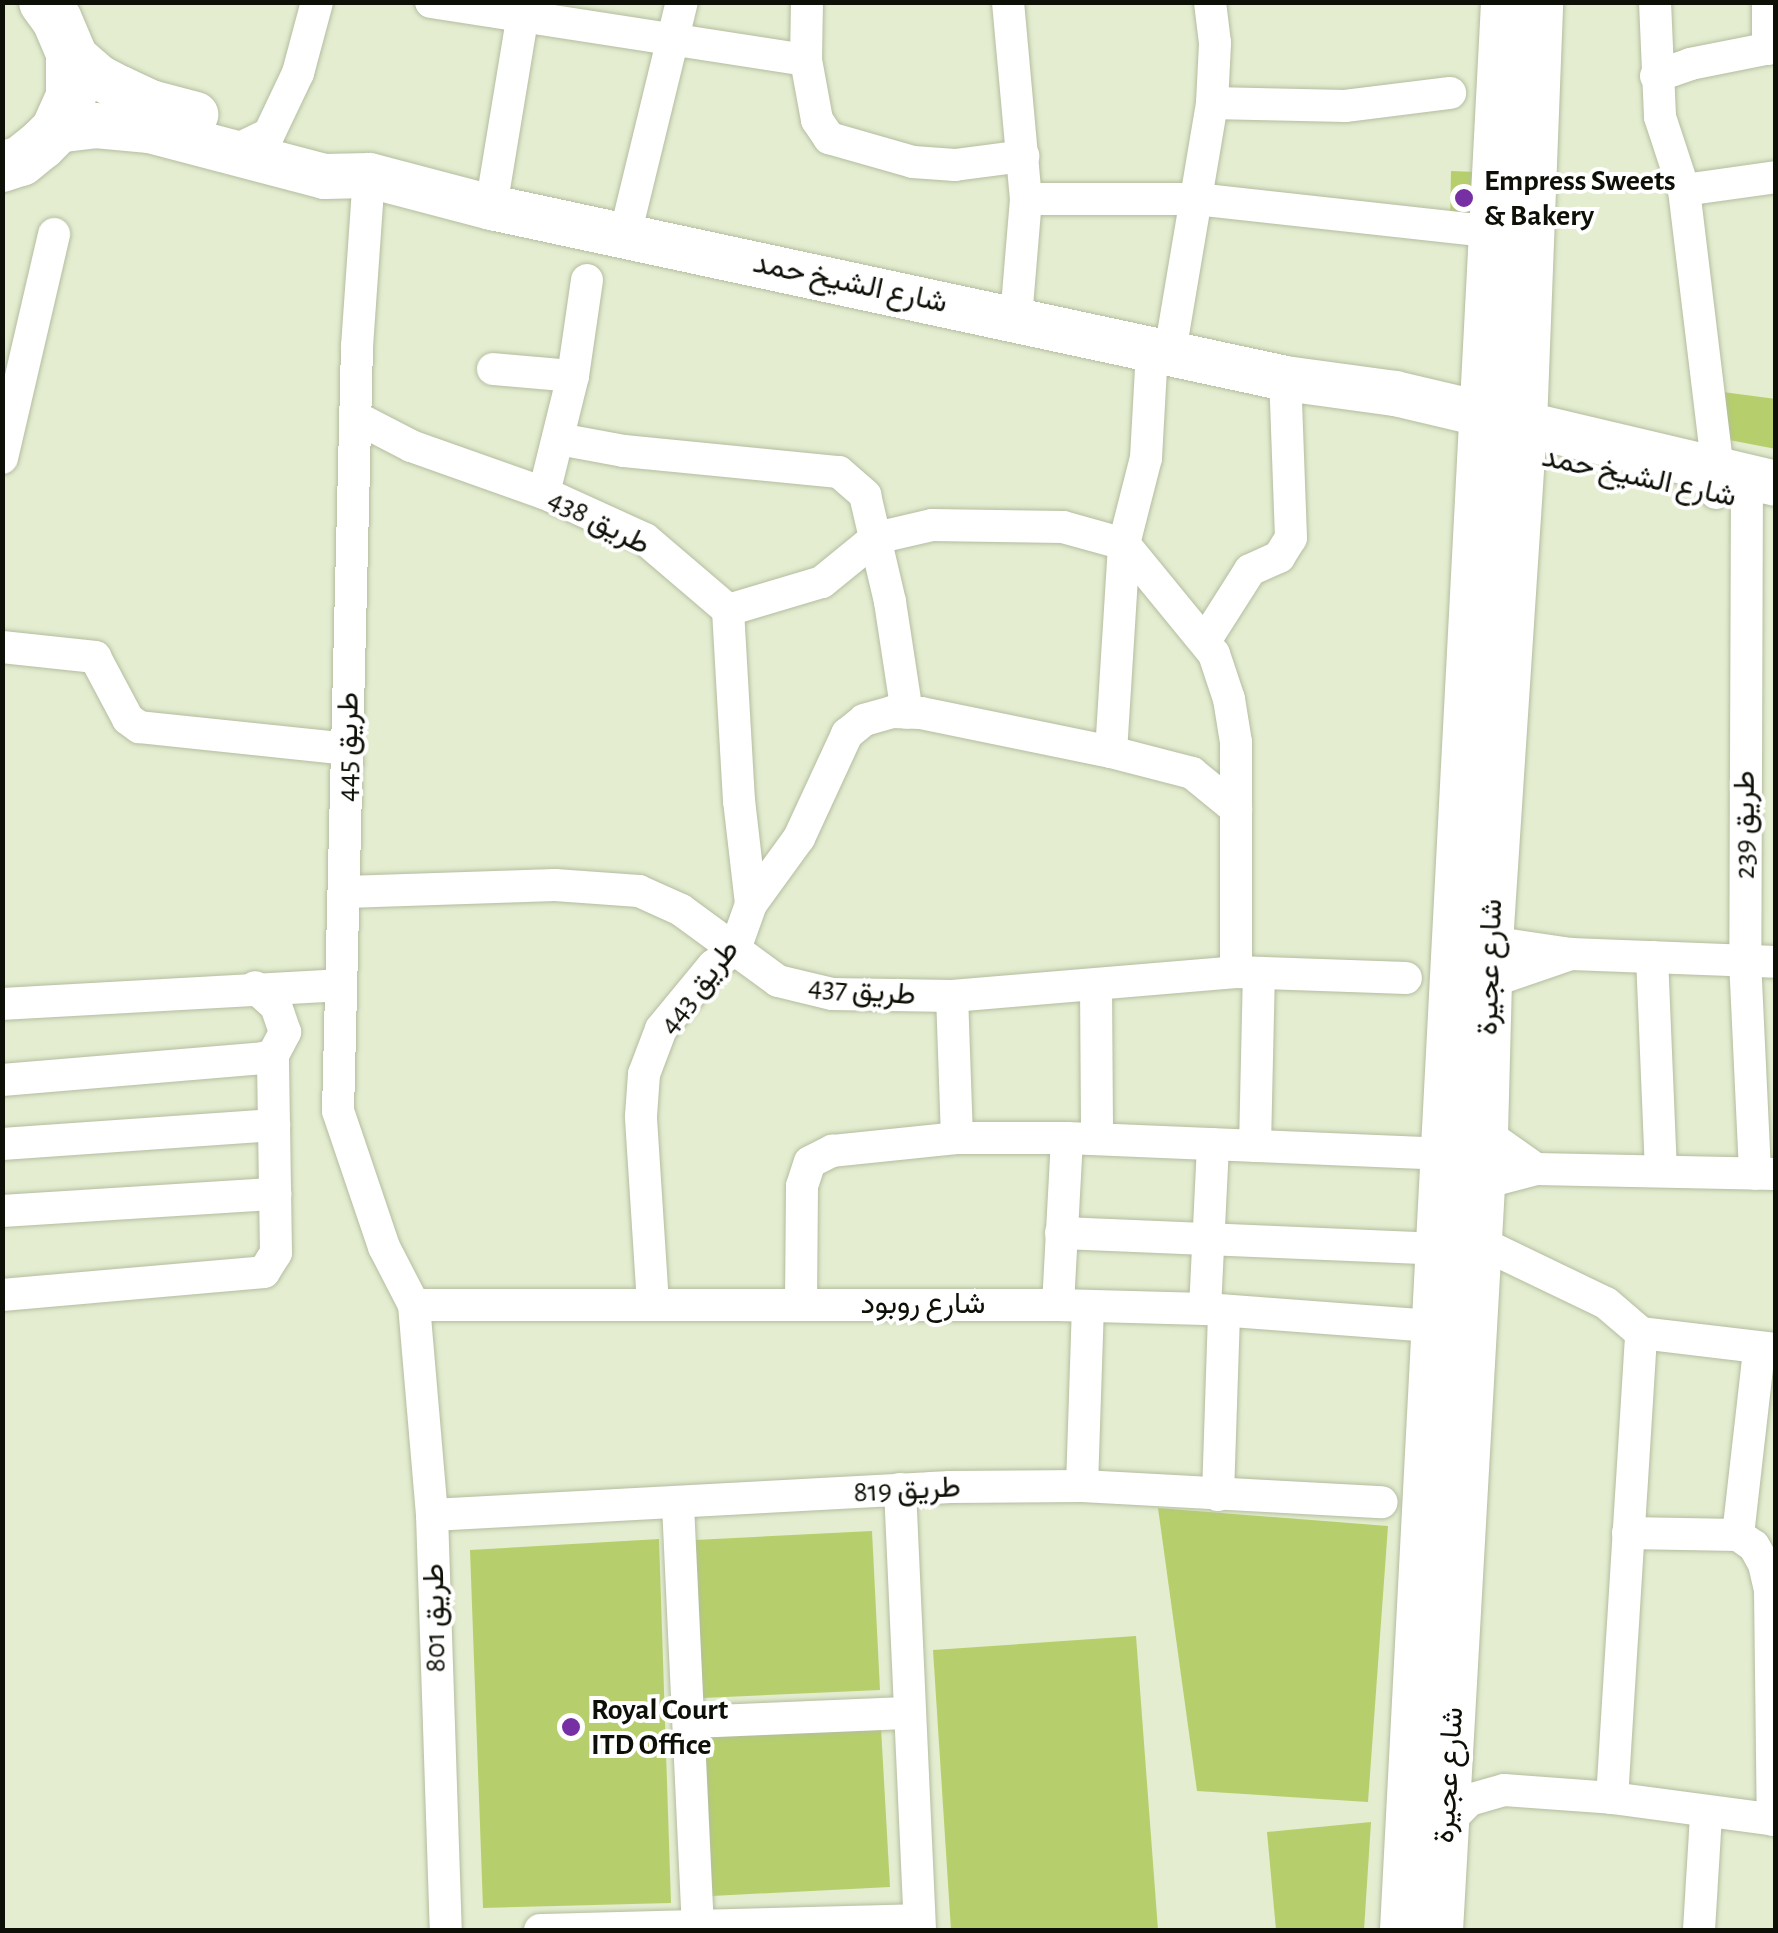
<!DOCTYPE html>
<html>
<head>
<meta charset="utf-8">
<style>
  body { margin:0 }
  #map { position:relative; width:1778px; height:1933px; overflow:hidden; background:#e4edd0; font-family:"Alegreya Sans",Vazirmatn,sans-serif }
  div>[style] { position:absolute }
  .building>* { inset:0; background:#b6cf6c }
  .roads { filter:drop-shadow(0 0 2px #b4bda0) drop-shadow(0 0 2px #b4bda0) }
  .street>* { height:32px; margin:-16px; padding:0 16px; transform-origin:16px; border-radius:16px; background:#fff }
  .secondary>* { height:45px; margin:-22.5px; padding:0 22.5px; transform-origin:22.5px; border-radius:22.5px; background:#fff }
  .primary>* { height:50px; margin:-25px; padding:0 25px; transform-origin:25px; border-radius:25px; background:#fff }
  .dots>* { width:28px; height:28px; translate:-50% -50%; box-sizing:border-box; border:5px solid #fff; border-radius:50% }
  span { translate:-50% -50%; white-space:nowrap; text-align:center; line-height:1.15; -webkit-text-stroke:8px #fff; paint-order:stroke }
  .poi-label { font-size:30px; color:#0d1006; font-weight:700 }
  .left { translate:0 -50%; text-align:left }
  .street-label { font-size:30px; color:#0d1006 }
  .frame { position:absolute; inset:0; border:5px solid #0d1006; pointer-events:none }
</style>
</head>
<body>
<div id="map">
  <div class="building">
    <div style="clip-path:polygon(1451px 171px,1477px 172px,1476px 225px,1450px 224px)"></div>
    <div style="clip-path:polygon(1723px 392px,1776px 399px,1776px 449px,1724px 439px)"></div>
    <div style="clip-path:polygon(1158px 1508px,1388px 1526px,1368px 1802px,1197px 1791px)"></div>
    <div style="clip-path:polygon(872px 1531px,880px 1690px,703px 1698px,695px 1540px)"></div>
    <div style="clip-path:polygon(659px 1539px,671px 1903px,483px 1908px,470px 1550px)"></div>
    <div style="clip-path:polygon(1136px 1636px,1158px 1930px,951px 1930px,933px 1650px)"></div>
    <div style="clip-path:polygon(881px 1728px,890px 1887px,712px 1896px,704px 1737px)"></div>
    <div style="clip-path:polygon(1371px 1822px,1364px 1930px,1276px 1930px,1267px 1832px)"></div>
  </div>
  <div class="roads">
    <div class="street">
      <div style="left:431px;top:2px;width:379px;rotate:8.8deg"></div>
      <div style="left:807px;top:2px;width:58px;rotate:91deg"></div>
      <div style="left:806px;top:60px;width:61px;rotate:79.6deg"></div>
      <div style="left:817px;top:120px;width:22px;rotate:56deg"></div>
      <div style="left:829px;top:138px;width:87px;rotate:15.9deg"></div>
      <div style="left:913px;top:162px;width:42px;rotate:4.1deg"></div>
      <div style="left:955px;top:165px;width:69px;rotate:-7.5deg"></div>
      <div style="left:1008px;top:2px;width:198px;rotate:84.8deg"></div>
      <div style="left:1026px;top:199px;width:120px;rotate:94.8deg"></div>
      <div style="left:1655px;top:2px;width:115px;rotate:87.5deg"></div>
      <div style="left:1660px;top:117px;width:77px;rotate:71.8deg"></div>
      <div style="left:1684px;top:190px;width:282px;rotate:83.1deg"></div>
      <div style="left:1718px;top:470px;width:23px;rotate:95deg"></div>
      <div style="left:1768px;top:2px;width:47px;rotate:90deg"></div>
      <div style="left:1656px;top:76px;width:36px;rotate:-19deg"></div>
      <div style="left:1690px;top:64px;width:88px;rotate:-11.2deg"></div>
      <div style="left:1212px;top:103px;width:133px;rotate:1.3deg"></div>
      <div style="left:1345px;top:106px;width:106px;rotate:-7.1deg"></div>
      <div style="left:232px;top:152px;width:41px;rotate:-25.9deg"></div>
      <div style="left:269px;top:134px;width:68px;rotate:-64.6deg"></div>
      <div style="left:298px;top:73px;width:73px;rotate:-75deg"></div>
      <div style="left:369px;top:175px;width:171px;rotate:94deg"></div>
      <div style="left:357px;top:346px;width:765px;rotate:91.42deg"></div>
      <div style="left:338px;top:1111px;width:144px;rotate:71.3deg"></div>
      <div style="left:384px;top:1247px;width:65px;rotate:62.7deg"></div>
      <div style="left:414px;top:1305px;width:211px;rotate:85.1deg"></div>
      <div style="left:432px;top:1515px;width:415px;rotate:88.1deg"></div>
      <div style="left:1684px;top:190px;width:93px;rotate:-8deg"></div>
      <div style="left:1026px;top:199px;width:170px"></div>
      <div style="left:1196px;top:199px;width:300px;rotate:6.3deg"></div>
      <div style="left:491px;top:207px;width:208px;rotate:-80.6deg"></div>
      <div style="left:625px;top:235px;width:240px;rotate:-76.3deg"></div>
      <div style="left:1170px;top:352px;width:253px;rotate:-80.4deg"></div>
      <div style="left:1212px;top:103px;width:60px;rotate:-87.1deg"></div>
      <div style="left:1215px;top:43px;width:41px;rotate:-97deg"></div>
      <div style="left:493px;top:369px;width:80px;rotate:5deg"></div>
      <div style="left:357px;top:418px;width:61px;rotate:27.4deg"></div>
      <div style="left:411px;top:446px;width:141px;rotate:19.5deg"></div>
      <div style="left:544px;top:493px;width:111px;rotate:24.5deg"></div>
      <div style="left:645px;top:539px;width:109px;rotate:40.5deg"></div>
      <div style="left:728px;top:610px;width:98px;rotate:-16.6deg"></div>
      <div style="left:822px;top:582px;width:70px;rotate:-39.2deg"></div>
      <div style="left:876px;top:538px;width:57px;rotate:-13.1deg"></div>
      <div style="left:932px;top:525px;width:131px;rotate:0.9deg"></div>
      <div style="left:1063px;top:527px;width:63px;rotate:15.6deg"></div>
      <div style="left:1124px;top:544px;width:142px;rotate:50.7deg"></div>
      <div style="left:1214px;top:654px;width:47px;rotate:71.6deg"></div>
      <div style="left:1229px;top:699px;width:44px;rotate:80.8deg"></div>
      <div style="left:1236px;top:742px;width:230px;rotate:90deg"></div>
      <div style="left:559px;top:439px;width:66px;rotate:10.5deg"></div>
      <div style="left:624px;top:451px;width:216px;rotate:5.6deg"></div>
      <div style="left:839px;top:472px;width:35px;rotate:41deg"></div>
      <div style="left:865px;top:495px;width:110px;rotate:76.8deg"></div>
      <div style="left:890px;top:602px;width:112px;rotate:81.3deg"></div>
      <div style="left:2px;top:458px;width:230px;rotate:-76.9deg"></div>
      <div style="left:1747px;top:477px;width:483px;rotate:90.2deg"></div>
      <div style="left:1745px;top:960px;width:214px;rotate:87.3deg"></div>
      <div style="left:544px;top:493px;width:121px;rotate:-76.1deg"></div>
      <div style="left:573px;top:376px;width:97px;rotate:-81.7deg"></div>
      <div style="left:1205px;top:641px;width:84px;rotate:-57.6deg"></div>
      <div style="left:1250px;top:570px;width:32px;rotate:-24deg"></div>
      <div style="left:1279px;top:557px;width:22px;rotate:-58deg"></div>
      <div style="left:1291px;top:538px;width:160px;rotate:-92.1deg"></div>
      <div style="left:2px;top:647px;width:94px;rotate:6.1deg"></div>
      <div style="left:95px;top:657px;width:70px;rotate:62deg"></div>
      <div style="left:128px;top:719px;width:14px;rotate:36deg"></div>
      <div style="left:139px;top:727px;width:209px;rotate:6deg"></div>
      <div style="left:1111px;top:752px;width:208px;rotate:-86.4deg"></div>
      <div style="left:1124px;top:544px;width:89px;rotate:-75.7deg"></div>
      <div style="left:1146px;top:458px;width:109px;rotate:-86.8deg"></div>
      <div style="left:346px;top:892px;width:209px;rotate:-1.9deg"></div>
      <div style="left:555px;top:885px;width:84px;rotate:4.1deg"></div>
      <div style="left:639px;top:891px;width:46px;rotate:24.3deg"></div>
      <div style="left:681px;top:910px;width:120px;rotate:36.2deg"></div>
      <div style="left:778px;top:981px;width:56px;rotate:13.5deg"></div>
      <div style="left:832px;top:994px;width:120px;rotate:1deg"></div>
      <div style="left:952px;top:996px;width:285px;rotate:-4.8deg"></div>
      <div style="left:1236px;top:972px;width:170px;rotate:2deg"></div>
      <div style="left:751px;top:904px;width:82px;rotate:-54deg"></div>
      <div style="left:799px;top:838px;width:115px;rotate:-65.2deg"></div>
      <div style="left:847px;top:734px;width:22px;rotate:-39deg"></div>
      <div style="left:864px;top:720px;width:29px;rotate:-16deg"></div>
      <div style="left:892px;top:712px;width:29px;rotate:2deg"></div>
      <div style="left:921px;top:713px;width:194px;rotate:11.6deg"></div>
      <div style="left:1111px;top:752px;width:84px;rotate:14.5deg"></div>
      <div style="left:1192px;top:773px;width:57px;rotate:39.3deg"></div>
      <div style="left:1571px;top:954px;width:205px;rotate:2.2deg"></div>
      <div style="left:1652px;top:957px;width:213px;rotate:87.6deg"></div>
      <div style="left:1489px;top:982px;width:87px;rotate:-18.9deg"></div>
      <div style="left:1571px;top:954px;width:82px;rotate:-171.6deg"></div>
      <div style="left:1096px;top:985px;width:154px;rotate:89.6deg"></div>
      <div style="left:2px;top:1004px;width:339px;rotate:-3.2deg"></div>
      <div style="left:2px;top:1080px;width:262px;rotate:-4.8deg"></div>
      <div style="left:263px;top:1058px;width:10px;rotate:-17deg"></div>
      <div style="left:273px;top:1055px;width:26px;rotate:-62deg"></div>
      <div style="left:285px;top:1032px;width:28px;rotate:-109deg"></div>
      <div style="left:276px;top:1006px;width:28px;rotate:-138deg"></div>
      <div style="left:957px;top:1138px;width:110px"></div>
      <div style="left:1067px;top:1138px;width:375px;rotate:2.4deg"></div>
      <div style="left:2px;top:1144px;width:273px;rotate:-4deg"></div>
      <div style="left:1255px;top:1146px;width:173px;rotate:-88.7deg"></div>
      <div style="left:1536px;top:1169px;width:240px;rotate:1.2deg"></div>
      <div style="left:1483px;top:1183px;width:55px;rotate:-14.8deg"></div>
      <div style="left:1536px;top:1169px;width:62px;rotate:-144.8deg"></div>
      <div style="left:2px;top:1211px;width:274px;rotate:-3.6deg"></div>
      <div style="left:1061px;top:1233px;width:375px;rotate:2.4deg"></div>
      <div style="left:1479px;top:1242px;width:141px;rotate:25.7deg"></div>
      <div style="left:1606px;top:1303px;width:46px;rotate:40.6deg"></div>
      <div style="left:1641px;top:1333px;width:136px;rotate:6.8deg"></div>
      <div style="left:2px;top:1295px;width:263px;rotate:-5deg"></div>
      <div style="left:264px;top:1272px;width:22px;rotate:-58deg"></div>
      <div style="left:276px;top:1253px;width:198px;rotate:-90.9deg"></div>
      <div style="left:801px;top:1303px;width:117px;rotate:-89.5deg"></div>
      <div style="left:802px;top:1186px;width:25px;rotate:-72deg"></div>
      <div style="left:810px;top:1162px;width:25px;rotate:-27deg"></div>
      <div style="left:832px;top:1151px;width:126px;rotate:-5.9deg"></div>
      <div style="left:957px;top:1138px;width:142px;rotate:-92deg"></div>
      <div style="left:653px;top:1304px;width:188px;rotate:-93.7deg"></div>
      <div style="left:641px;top:1116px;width:42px;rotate:-85.9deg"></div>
      <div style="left:644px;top:1074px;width:48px;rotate:-69.3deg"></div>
      <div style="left:661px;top:1029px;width:82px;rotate:-50.5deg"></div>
      <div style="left:713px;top:966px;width:28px;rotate:-38deg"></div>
      <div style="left:735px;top:949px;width:48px;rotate:-70.4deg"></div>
      <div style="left:751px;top:904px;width:104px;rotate:-96.6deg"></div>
      <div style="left:739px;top:801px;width:191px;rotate:-93.3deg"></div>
      <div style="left:414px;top:1305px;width:644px"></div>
      <div style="left:1058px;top:1305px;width:147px;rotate:1.6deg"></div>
      <div style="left:1205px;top:1309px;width:228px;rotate:4.3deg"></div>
      <div style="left:1058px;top:1305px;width:167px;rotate:-86.9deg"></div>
      <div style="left:1205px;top:1309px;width:165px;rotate:-87.2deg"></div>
      <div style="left:1082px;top:1486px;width:180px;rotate:-88.1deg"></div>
      <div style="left:900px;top:1489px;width:441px;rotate:87.4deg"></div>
      <div style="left:1218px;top:1495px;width:184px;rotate:-88.1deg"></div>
      <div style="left:678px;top:1505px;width:425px;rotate:87.3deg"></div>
      <div style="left:432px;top:1515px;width:519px;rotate:-3.09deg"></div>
      <div style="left:950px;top:1487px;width:132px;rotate:-0.4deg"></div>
      <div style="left:1082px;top:1486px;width:300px;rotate:3.1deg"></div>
      <div style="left:1628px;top:1533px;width:110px;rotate:1deg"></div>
      <div style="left:1738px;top:1535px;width:19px;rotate:35deg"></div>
      <div style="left:1754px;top:1546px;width:21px;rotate:61deg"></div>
      <div style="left:1764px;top:1564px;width:27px;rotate:77deg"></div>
      <div style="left:1770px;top:1590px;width:230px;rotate:89.3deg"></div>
      <div style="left:1738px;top:1535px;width:186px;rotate:-83.5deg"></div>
      <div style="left:691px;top:1722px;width:216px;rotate:-2.4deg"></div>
      <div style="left:1612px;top:1798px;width:466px;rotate:-86.4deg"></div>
      <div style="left:1446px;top:1824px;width:33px;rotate:-46deg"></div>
      <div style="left:1469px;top:1800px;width:36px;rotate:-16deg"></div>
      <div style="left:1504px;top:1790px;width:108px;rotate:4.2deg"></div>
      <div style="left:1612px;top:1798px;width:165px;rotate:7.6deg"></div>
      <div style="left:540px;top:1930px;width:378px;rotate:-1.5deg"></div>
      <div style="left:1699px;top:1930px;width:116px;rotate:-86.5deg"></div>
    </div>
    <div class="secondary">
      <div style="left:71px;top:53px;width:35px;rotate:41deg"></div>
      <div style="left:97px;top:76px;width:26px;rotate:28deg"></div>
      <div style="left:120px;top:88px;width:33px;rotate:25deg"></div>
      <div style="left:150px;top:102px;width:47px;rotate:14.9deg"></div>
      <div style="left:56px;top:130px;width:39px;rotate:-7deg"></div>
      <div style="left:95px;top:125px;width:54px;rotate:5.3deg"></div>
      <div style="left:149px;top:130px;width:181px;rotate:14.7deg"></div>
      <div style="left:324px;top:176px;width:45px;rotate:-1.3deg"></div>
      <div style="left:369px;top:175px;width:126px;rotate:14.7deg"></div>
      <div style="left:491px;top:207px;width:812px;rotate:12.15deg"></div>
      <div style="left:1285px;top:378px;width:111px;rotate:7.8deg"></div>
      <div style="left:1395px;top:393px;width:391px;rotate:13.3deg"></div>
      <div style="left:1402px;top:1930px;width:1931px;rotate:-87deg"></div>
      <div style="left:1440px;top:1930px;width:798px;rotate:-86.77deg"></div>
      <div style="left:1485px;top:1133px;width:191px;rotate:-88.5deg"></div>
      <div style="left:1490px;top:942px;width:519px;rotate:-86.24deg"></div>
      <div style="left:1524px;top:424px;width:422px;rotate:-87.8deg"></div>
    </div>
    <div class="primary">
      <div style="left:2px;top:167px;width:20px;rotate:-18deg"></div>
      <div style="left:21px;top:161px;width:26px;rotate:-39deg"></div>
      <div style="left:41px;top:145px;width:21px;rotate:-45deg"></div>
      <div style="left:56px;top:130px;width:36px;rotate:-66deg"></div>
      <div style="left:71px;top:97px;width:44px;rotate:-90deg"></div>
      <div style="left:71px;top:53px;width:36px;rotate:-113deg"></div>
      <div style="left:57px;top:20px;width:22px;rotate:-126deg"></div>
    </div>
  </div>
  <div class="dots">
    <div style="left:1464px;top:198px;background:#7730a3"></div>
    <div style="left:571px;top:1727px;background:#7730a3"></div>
  </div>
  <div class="poi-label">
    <span class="left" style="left:1484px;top:198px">Empress Sweets<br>&amp; Bakery</span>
    <span class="left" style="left:591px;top:1727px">Royal Court<br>ITD Office</span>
  </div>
  <div class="street-label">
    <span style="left:850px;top:283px;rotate:12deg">شارع الشيخ حمد</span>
    <span style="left:1639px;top:477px;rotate:12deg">شارع الشيخ حمد</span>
    <span style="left:599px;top:522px;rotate:27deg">طريق 438</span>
    <span style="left:348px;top:747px;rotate:-89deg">طريق 445</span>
    <span style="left:1745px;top:825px;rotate:-90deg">طريق 239</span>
    <span style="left:1490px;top:967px;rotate:-88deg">شارع عجيرة</span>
    <span style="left:699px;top:987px;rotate:-52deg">طريق 443</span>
    <span style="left:862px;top:991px;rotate:5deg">طريق 437</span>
    <span style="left:923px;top:1304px">شارع روبود</span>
    <span style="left:907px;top:1490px;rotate:-3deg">طريق 819</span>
    <span style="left:435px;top:1618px;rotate:-91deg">طريق 801</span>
    <span style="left:1449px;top:1775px;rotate:-86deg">شارع عجيرة</span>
  </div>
  <div class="frame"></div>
</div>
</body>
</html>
